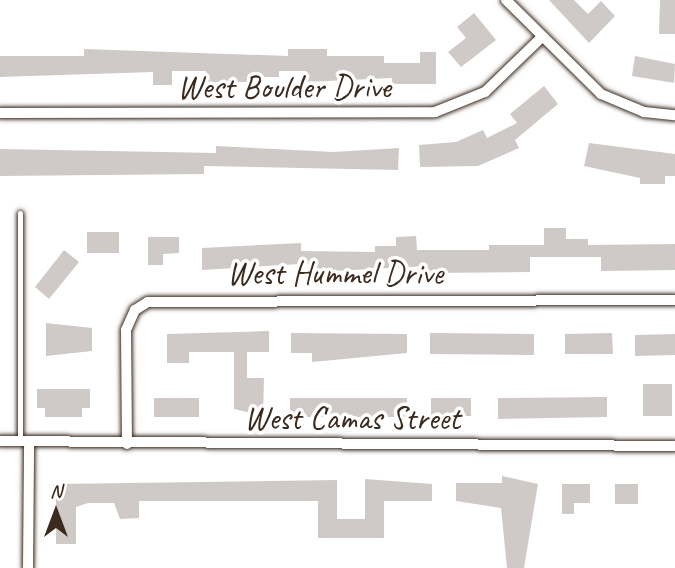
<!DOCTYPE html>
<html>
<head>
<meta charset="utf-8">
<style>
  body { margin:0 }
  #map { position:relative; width:675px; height:568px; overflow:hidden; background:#fff; font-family:Caveat,sans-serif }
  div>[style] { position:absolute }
  .building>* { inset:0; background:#cfcac7 }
  .roads { filter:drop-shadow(0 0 2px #3b2a1e) drop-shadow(0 0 2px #3b2a1e) }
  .service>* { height:5px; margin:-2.5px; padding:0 2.5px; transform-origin:2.5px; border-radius:2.5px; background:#fff }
  .minor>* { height:10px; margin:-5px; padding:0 5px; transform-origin:5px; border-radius:5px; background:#fff }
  span { translate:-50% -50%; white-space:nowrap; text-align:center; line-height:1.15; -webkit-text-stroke:7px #fff; paint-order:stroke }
  .street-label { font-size:33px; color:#3b2a1e }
  .north { position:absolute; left:21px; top:477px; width:70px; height:70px; -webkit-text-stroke:5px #fff; paint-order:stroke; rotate:0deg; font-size:19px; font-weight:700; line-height:28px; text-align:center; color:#3b2a1e }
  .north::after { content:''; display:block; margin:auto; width:24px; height:32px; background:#3b2a1e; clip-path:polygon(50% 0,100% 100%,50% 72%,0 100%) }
</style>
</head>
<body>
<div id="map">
  <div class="building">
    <div style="clip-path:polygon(549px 0,574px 0,588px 14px,601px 1px,615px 16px,589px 43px)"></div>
    <div style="clip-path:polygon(660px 0,675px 0,675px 34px,659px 34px)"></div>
    <div style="clip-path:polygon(474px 13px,496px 40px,461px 67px,448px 52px,466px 38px,457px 27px)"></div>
    <div style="clip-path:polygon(84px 49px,288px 56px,288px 49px,327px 49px,327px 56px,384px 56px,384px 63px,420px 63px,420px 52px,436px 52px,436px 84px,392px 84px,392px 78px,306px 82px,306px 71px,279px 71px,279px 77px,250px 77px,250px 82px,206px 82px,206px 71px,172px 71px,172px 85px,153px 85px,153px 72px,0 77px,0 56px,84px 56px)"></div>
    <div style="clip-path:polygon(635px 56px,675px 64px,674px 83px,632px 76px)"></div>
    <div style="clip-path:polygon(544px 86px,558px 104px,515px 140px,519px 148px,478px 166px,420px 167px,419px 145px,456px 142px,483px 130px,487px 138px,517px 123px,510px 114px)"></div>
    <div style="clip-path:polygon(589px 143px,675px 154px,675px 176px,665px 176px,665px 184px,640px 184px,640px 178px,584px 166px)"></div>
    <div style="clip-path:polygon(216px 146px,333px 152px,399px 148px,398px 170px,204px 166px,204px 174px,0 176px,0 149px,216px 153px)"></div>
    <div style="clip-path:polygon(544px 228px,566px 228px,566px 239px,588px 239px,588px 245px,675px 244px,675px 270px,601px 271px,601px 257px,530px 257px,530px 272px,428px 273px,428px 266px,315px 272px,316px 263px,202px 270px,202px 248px,301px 243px,301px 251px,375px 252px,375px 246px,396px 246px,396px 237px,416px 236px,417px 250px,489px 250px,489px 245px,544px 245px)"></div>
    <div style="clip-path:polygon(87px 232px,119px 232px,119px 253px,87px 253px)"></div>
    <div style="clip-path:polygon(148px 237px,179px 237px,179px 253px,163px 254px,163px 265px,148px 265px)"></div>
    <div style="clip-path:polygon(64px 250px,79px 262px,49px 299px,35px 287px)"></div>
    <div style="clip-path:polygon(46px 323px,92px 328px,92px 351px,46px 356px)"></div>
    <div style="clip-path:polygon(269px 331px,269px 352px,247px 352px,247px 378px,264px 378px,263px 416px,234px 409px,234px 352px,189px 352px,189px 363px,167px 363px,167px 334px)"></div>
    <div style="clip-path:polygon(291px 333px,407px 334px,407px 353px,312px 362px,312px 353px,291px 353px)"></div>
    <div style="clip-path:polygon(430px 333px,534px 334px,534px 355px,430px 354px)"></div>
    <div style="clip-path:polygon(612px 333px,613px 354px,565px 354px,565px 334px)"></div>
    <div style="clip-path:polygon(675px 334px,675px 355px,635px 356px,635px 335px)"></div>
    <div style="clip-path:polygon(643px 384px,672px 384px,672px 416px,643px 416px)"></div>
    <div style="clip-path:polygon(37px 389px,90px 389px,90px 408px,82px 408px,82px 417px,45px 417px,45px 408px,37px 408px)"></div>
    <div style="clip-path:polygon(607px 397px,607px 417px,498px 419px,498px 398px)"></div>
    <div style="clip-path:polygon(154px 398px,199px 398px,199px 417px,154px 417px)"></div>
    <div style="clip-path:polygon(290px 398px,407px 398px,407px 417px,290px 417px)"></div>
    <div style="clip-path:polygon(431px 398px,471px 398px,471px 416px,431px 416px)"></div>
    <div style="clip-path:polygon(502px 476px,538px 484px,524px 568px,507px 568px,501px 508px,456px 501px,456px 483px,502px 483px)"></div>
    <div style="clip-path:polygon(365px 479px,432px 484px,432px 501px,384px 501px,384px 538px,318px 538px,318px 501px,139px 501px,139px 518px,120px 519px,114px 503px,88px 503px,76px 507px,76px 544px,56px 544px,56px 484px,337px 480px,337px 519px,365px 519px)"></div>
    <div style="clip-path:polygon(562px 484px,590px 484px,590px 503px,574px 503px,574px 514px,562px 514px)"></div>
    <div style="clip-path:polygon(615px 484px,638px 484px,638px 504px,615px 504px)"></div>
  </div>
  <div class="roads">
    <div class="service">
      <div style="left:20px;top:213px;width:228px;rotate:90deg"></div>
    </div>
    <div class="minor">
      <div style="left:506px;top:0;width:134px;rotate:44.7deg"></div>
      <div style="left:601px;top:94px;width:47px;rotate:22.7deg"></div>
      <div style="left:644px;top:112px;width:31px;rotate:6deg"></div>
      <div style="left:0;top:113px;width:435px;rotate:-0.1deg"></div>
      <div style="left:435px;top:112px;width:54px;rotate:-21.8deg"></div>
      <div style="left:485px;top:92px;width:79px;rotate:-44deg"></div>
      <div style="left:0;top:441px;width:675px;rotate:0.42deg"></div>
      <div style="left:127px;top:444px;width:114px;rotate:-90.5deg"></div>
      <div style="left:126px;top:330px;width:22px;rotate:-66deg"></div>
      <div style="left:135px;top:310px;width:15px;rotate:-32deg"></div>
      <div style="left:148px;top:302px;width:527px;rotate:-0.22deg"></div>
      <div style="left:28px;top:568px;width:124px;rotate:-89.5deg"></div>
    </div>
  </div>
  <div class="street-label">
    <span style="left:284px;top:88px">West Boulder Drive</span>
    <span style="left:335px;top:274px">West Hummel Drive</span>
    <span style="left:352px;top:419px">West Camas Street</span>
  </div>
  <div class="north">N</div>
</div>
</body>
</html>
